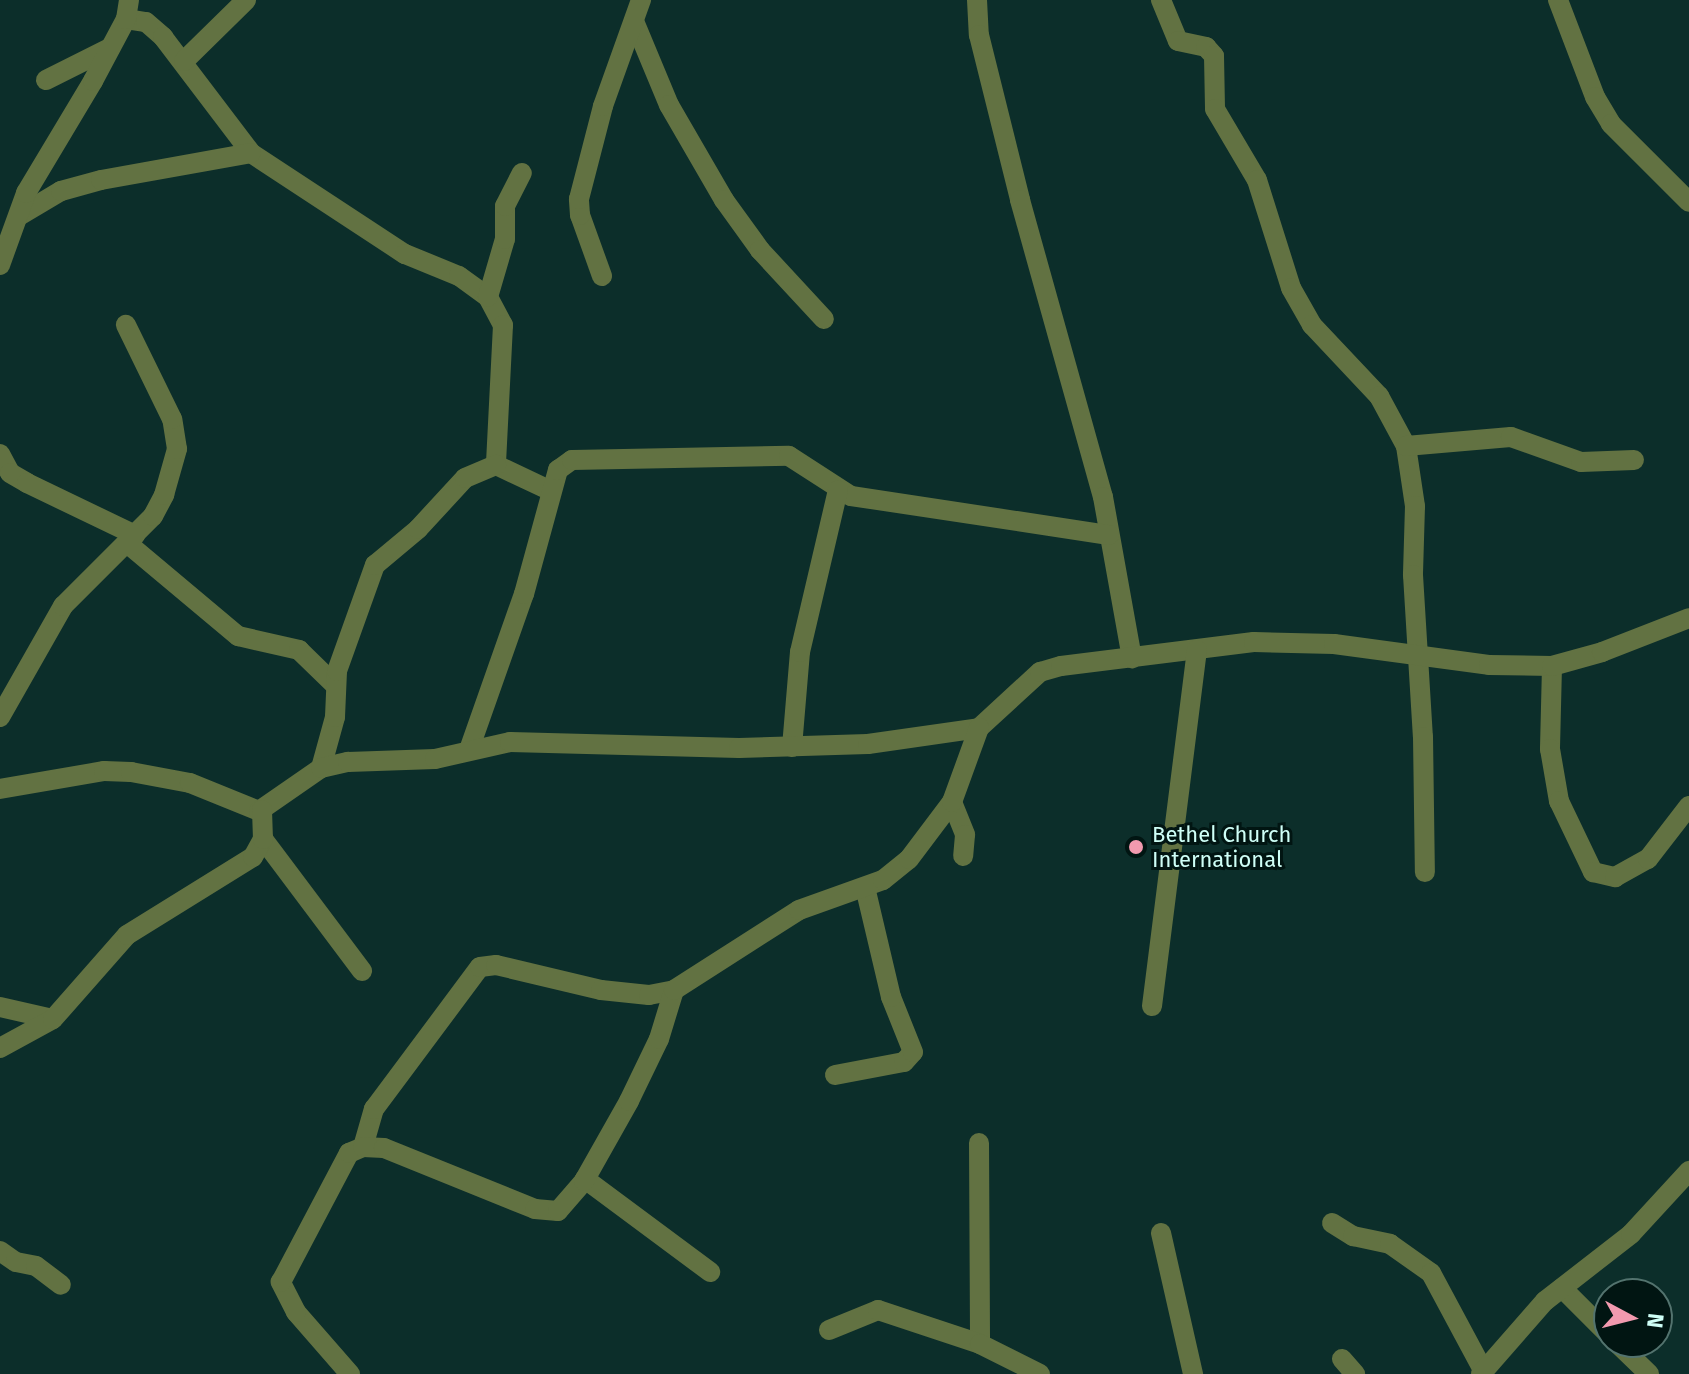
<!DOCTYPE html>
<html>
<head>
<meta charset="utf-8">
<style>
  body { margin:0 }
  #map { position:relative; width:1689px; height:1374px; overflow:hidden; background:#0c2e2a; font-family:"Fira Sans",sans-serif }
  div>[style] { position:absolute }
  .minor>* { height:20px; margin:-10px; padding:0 10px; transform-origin:10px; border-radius:10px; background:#627242 }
  .dots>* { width:22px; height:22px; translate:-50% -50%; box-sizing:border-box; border:4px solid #011512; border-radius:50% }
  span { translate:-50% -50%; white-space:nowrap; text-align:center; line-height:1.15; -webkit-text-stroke:6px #011512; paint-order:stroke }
  .poi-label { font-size:22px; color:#cffff7 }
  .left { translate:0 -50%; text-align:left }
  .north { position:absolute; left:1593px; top:1278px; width:80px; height:80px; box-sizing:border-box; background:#011512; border:2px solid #53736e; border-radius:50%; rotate:97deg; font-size:22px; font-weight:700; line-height:32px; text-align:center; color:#cffff7 }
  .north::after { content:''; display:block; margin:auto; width:28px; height:36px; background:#f29aaf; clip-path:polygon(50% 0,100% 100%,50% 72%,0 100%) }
</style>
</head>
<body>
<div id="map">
  <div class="minor">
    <div style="left:977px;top:0;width:35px;rotate:87deg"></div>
    <div style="left:979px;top:35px;width:170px;rotate:76deg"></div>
    <div style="left:1020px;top:200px;width:308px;rotate:74.4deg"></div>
    <div style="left:1103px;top:497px;width:164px;rotate:79.8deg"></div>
    <div style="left:1161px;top:0;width:44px;rotate:67.5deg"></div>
    <div style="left:1178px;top:41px;width:29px;rotate:12deg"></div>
    <div style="left:1206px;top:47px;width:12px;rotate:48deg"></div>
    <div style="left:1214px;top:56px;width:53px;rotate:88.9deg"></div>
    <div style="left:1215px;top:109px;width:82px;rotate:59.4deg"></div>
    <div style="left:1257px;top:180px;width:113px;rotate:72.5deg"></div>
    <div style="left:1291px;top:288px;width:43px;rotate:60.4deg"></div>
    <div style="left:1312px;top:325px;width:98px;rotate:46.7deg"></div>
    <div style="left:1379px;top:396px;width:57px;rotate:61.6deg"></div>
    <div style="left:1406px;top:446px;width:61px;rotate:81.5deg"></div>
    <div style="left:1415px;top:506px;width:69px;rotate:91.7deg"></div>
    <div style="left:1413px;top:575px;width:162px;rotate:86.5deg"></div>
    <div style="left:1423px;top:737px;width:135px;rotate:89.2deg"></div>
    <div style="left:1558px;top:0;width:104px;rotate:69.1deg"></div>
    <div style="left:1595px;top:97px;width:31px;rotate:59deg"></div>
    <div style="left:1611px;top:124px;width:110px;rotate:45deg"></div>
    <div style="left:126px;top:19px;width:20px;rotate:9deg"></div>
    <div style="left:146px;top:22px;width:23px;rotate:41deg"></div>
    <div style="left:163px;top:37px;width:146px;rotate:52.8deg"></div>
    <div style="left:251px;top:153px;width:184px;rotate:33.3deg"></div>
    <div style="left:405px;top:254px;width:58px;rotate:22.2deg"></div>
    <div style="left:459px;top:276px;width:36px;rotate:36deg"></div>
    <div style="left:488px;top:297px;width:32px;rotate:62deg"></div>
    <div style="left:503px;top:325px;width:140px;rotate:92.9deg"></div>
    <div style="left:496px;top:465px;width:61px;rotate:25.3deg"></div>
    <div style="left:634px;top:21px;width:91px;rotate:67.4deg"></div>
    <div style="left:669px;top:105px;width:110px;rotate:59.9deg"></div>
    <div style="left:724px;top:200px;width:62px;rotate:54.2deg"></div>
    <div style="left:760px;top:250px;width:94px;rotate:47.2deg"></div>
    <div style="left:184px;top:61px;width:87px;rotate:-44.5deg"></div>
    <div style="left:46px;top:80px;width:72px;rotate:-26.6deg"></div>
    <div style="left:19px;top:216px;width:49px;rotate:-30.8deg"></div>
    <div style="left:61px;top:191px;width:41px;rotate:-15.4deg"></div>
    <div style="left:101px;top:180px;width:152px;rotate:-10.2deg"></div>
    <div style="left:0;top:265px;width:77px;rotate:-70.1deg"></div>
    <div style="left:26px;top:193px;width:131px;rotate:-59.1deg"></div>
    <div style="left:93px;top:81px;width:70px;rotate:-62deg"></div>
    <div style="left:126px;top:19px;width:19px;rotate:-81deg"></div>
    <div style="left:602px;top:276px;width:65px;rotate:-109.8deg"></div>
    <div style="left:580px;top:215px;width:16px;rotate:-94deg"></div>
    <div style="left:579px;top:199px;width:96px;rotate:-75.5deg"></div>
    <div style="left:603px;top:106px;width:113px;rotate:-70.3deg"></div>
    <div style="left:488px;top:297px;width:60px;rotate:-73.7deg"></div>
    <div style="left:505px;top:239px;width:33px;rotate:-90deg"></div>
    <div style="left:505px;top:206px;width:37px;rotate:-63deg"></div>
    <div style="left:1406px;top:446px;width:105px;rotate:-4.9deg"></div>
    <div style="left:1511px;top:437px;width:74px;rotate:19.7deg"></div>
    <div style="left:1581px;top:462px;width:53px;rotate:-2.2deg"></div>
    <div style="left:0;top:454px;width:21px;rotate:62deg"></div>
    <div style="left:10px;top:473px;width:20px;rotate:30deg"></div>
    <div style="left:27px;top:483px;width:120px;rotate:25.7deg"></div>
    <div style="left:127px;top:543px;width:145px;rotate:40deg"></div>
    <div style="left:238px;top:636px;width:63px;rotate:12.9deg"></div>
    <div style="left:299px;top:650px;width:50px;rotate:44.2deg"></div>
    <div style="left:1552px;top:666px;width:83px;rotate:91.4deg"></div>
    <div style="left:1550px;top:749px;width:53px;rotate:80.2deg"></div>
    <div style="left:1559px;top:801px;width:79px;rotate:64.4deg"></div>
    <div style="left:1593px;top:872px;width:23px;rotate:13deg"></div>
    <div style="left:1615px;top:877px;width:38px;rotate:-29deg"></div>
    <div style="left:1648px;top:859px;width:67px;rotate:-52.3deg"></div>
    <div style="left:0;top:717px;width:128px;rotate:-60.4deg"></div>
    <div style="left:63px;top:606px;width:127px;rotate:-45deg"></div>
    <div style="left:153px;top:516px;width:24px;rotate:-62deg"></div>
    <div style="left:164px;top:495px;width:48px;rotate:-74.2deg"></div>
    <div style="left:177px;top:449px;width:30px;rotate:-99deg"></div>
    <div style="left:172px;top:419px;width:105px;rotate:-116.1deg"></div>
    <div style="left:470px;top:747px;width:162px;rotate:-70.6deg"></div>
    <div style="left:524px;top:594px;width:129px;rotate:-74.7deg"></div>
    <div style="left:558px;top:470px;width:17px;rotate:-36deg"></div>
    <div style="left:572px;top:460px;width:217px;rotate:-1.1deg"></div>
    <div style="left:789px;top:456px;width:74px;rotate:32.8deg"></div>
    <div style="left:851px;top:496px;width:261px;rotate:8.6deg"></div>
    <div style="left:792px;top:747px;width:95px;rotate:-85.2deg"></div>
    <div style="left:800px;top:652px;width:166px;rotate:-76.8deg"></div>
    <div style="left:321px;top:768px;width:53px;rotate:-74.6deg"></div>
    <div style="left:335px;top:717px;width:46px;rotate:-87.5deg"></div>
    <div style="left:337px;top:671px;width:113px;rotate:-70.3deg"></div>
    <div style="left:375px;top:565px;width:56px;rotate:-39.9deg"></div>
    <div style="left:418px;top:529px;width:69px;rotate:-47.3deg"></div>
    <div style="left:465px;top:478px;width:34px;rotate:-23deg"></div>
    <div style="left:0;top:789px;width:106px;rotate:-9.8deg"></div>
    <div style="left:104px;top:771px;width:27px;rotate:2deg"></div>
    <div style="left:131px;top:772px;width:60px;rotate:10.6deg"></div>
    <div style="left:190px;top:783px;width:74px;rotate:22.1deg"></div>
    <div style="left:259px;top:811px;width:75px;rotate:-34.7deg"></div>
    <div style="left:321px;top:768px;width:28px;rotate:-13deg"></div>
    <div style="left:348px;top:762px;width:87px;rotate:-2deg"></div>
    <div style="left:435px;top:759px;width:77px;rotate:-12.8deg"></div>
    <div style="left:510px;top:742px;width:229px;rotate:1.5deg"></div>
    <div style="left:739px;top:748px;width:129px;rotate:-1.8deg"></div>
    <div style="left:868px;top:744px;width:112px;rotate:-8.2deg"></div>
    <div style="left:979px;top:728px;width:83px;rotate:-42.6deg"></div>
    <div style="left:1040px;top:672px;width:22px;rotate:-16deg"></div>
    <div style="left:1061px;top:666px;width:194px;rotate:-7.1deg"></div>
    <div style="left:1254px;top:642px;width:80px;rotate:1.4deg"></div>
    <div style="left:1334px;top:644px;width:156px;rotate:7.7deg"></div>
    <div style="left:1489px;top:665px;width:63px;rotate:0.9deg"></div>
    <div style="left:1552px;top:666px;width:52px;rotate:-15.6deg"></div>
    <div style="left:1602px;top:652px;width:93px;rotate:-21.3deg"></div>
    <div style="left:952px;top:802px;width:35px;rotate:68deg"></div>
    <div style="left:965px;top:835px;width:21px;rotate:95deg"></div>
    <div style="left:263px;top:839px;width:165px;rotate:53.1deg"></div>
    <div style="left:1152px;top:1006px;width:359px;rotate:-82.8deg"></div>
    <div style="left:0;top:1007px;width:54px;rotate:12.8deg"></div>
    <div style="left:0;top:1048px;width:60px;rotate:-28.7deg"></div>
    <div style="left:53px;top:1019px;width:112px;rotate:-48.6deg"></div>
    <div style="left:127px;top:935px;width:148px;rotate:-31.8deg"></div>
    <div style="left:253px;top:857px;width:21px;rotate:-61deg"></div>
    <div style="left:263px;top:839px;width:29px;rotate:-92deg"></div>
    <div style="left:835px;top:1075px;width:70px;rotate:-10.7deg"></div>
    <div style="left:904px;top:1062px;width:13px;rotate:-48deg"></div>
    <div style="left:913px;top:1052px;width:59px;rotate:-111.8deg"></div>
    <div style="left:891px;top:997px;width:113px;rotate:-103.3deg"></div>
    <div style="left:979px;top:1143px;width:201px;rotate:89.7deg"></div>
    <div style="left:363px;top:1147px;width:40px;rotate:-74deg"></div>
    <div style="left:374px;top:1109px;width:177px;rotate:-53.3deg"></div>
    <div style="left:480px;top:967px;width:16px;rotate:-7deg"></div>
    <div style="left:496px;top:965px;width:108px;rotate:13.4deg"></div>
    <div style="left:601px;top:990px;width:48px;rotate:5.9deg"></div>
    <div style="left:649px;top:995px;width:25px;rotate:-11deg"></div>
    <div style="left:585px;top:1179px;width:156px;rotate:36.6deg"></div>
    <div style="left:1332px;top:1223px;width:25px;rotate:32deg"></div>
    <div style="left:1353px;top:1236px;width:38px;rotate:12deg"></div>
    <div style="left:1390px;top:1244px;width:50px;rotate:35.3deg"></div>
    <div style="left:1431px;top:1273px;width:112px;rotate:61.8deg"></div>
    <div style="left:1161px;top:1233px;width:145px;rotate:77.2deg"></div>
    <div style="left:0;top:1251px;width:19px;rotate:35deg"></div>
    <div style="left:16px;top:1262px;width:20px;rotate:11deg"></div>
    <div style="left:36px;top:1266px;width:31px;rotate:37deg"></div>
    <div style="left:1562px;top:1288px;width:66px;rotate:45deg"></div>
    <div style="left:829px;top:1330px;width:53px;rotate:-22.2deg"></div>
    <div style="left:878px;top:1310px;width:108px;rotate:18.4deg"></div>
    <div style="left:980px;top:1344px;width:67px;rotate:26.6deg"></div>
    <div style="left:1616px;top:1342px;width:46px;rotate:44.1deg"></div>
    <div style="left:1342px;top:1359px;width:20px;rotate:49deg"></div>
    <div style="left:350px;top:1374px;width:82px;rotate:-131.1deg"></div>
    <div style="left:296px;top:1312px;width:34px;rotate:-117deg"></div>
    <div style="left:281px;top:1282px;width:146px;rotate:-62.2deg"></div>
    <div style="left:349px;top:1153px;width:15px;rotate:-23deg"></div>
    <div style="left:363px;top:1147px;width:21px;rotate:3deg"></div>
    <div style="left:384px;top:1148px;width:163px;rotate:22deg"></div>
    <div style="left:535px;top:1209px;width:23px;rotate:5deg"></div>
    <div style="left:558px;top:1211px;width:40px;rotate:-49deg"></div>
    <div style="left:584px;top:1181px;width:92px;rotate:-60.6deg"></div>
    <div style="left:629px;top:1101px;width:69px;rotate:-64.2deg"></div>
    <div style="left:659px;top:1039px;width:51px;rotate:-73deg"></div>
    <div style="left:674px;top:990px;width:148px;rotate:-32.6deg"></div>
    <div style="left:799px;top:910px;width:89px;rotate:-19.7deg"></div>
    <div style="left:883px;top:880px;width:33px;rotate:-39deg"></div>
    <div style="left:909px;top:859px;width:71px;rotate:-53deg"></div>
    <div style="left:952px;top:802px;width:79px;rotate:-70deg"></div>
    <div style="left:1481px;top:1374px;width:97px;rotate:-48.8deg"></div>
    <div style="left:1545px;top:1301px;width:109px;rotate:-37.9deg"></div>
    <div style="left:1631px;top:1234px;width:86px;rotate:-47.4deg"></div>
  </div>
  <div class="dots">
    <div style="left:1136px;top:847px;background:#f29aaf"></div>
  </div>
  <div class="poi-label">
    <span class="left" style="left:1152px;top:847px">Bethel Church<br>International</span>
  </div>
  <div class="north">N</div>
</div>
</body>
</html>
